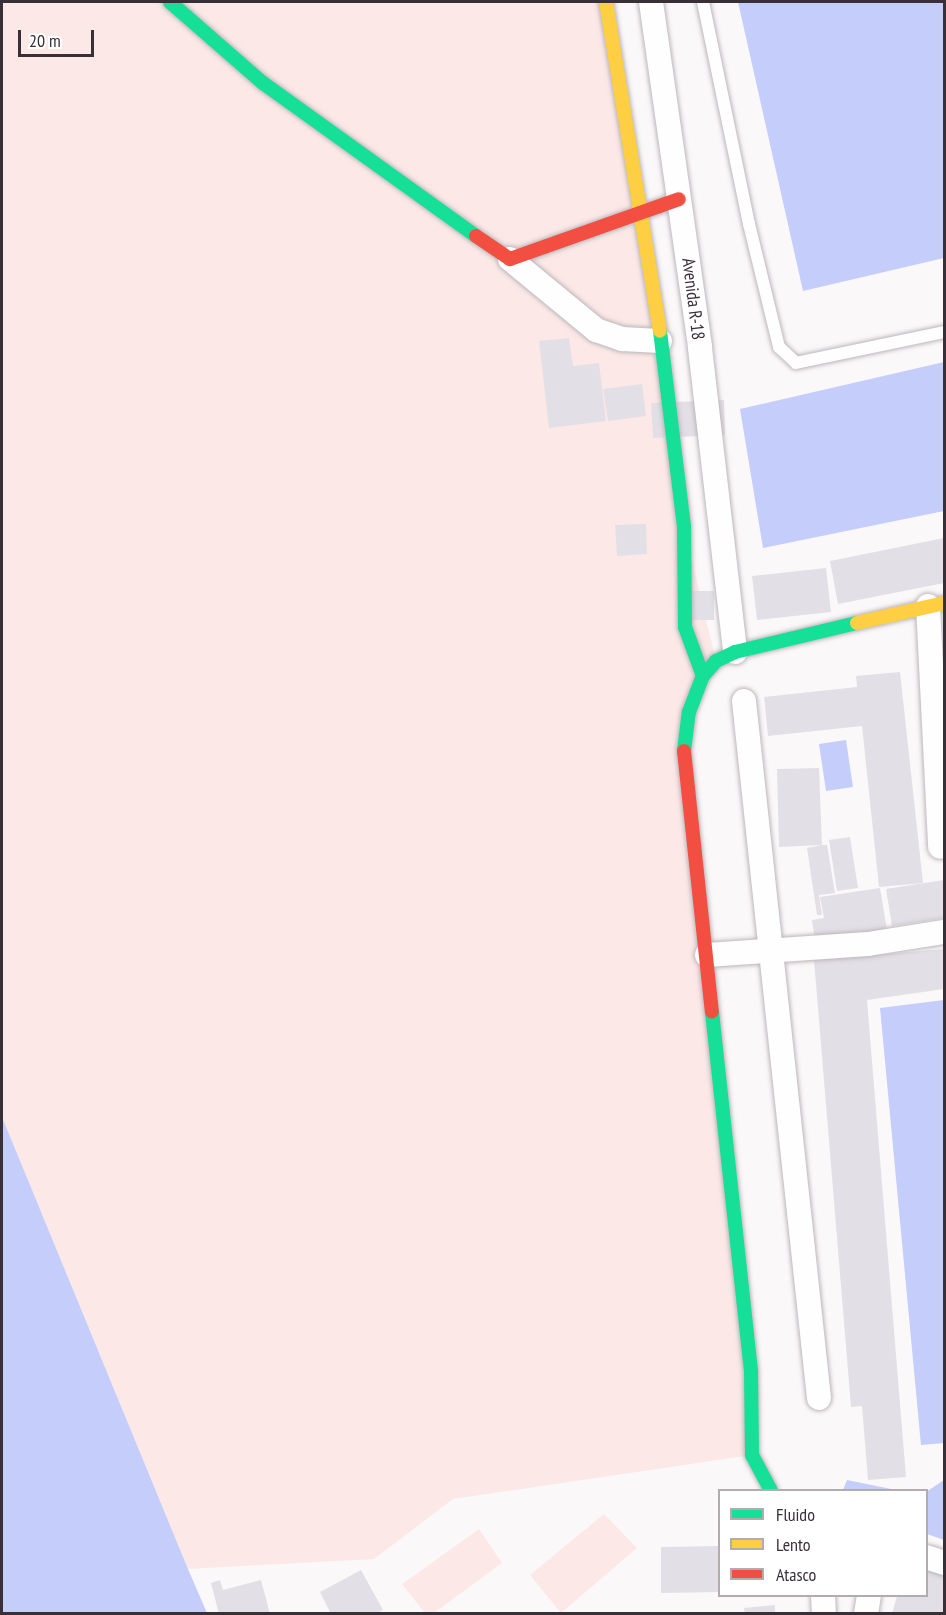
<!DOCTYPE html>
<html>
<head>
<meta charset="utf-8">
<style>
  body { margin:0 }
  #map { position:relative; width:946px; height:1615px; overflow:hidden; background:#fbf8fa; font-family:"PT Sans Narrow",sans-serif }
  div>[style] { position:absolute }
  .green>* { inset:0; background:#fce9e7 }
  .water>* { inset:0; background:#c5cdfa }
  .building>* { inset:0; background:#e3dfe6 }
  .roads { filter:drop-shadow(0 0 2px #bcb7bb) drop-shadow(0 0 2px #bcb7bb) }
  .lane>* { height:12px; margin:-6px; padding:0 6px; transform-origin:6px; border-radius:6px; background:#fefefe }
  .street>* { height:24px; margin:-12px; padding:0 12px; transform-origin:12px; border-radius:12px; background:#fefefe }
  .fast>* { height:14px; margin:-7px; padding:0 7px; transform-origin:7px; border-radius:7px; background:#16e098 }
  .slow>* { height:14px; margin:-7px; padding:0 7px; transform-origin:7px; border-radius:7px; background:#ffcf43 }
  .jam>* { height:14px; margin:-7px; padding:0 7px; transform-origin:7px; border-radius:7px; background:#f24e42 }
  span { translate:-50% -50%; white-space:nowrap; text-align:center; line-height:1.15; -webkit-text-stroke:5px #fff; paint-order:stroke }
  .street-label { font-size:18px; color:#392f37 }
  .frame { position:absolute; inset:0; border:3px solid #392f37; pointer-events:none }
  .legend { position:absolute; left:718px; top:1489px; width:210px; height:108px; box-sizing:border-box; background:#fff; border:2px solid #b0acaf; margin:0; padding:8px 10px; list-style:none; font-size:18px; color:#392f37 }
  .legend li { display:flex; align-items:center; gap:12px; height:30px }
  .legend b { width:30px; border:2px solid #b0acaf }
  .scale { position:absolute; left:18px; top:30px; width:76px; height:27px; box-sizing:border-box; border:3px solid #392f37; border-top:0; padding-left:8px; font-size:18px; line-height:21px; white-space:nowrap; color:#392f37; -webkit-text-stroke:4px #fff; paint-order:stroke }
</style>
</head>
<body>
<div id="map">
  <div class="green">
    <div style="clip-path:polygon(2px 2px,606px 2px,684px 527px,716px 661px,689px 712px,752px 1455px,453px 1499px,374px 1559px,188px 1569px,2px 1117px)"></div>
    <div style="clip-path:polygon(604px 1514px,637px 1548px,561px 1613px,530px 1575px)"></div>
    <div style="clip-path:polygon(479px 1529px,502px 1563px,434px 1613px,425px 1613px,402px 1584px)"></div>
  </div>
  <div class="water">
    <div style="clip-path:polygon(738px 2px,944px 2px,944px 258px,803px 291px)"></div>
    <div style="clip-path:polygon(944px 362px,944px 511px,763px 548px,740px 409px)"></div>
    <div style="clip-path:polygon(846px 740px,853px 787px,826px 791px,819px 744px)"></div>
    <div style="clip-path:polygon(944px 1000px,944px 1443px,921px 1445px,880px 1008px)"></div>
    <div style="clip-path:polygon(2px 1117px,188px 1569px,207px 1613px,2px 1613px)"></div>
    <div style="clip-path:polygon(847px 1480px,896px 1490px,843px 1490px)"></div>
    <div style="clip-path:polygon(944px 1480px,944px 1540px,927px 1534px,926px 1492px)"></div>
  </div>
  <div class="building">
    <div style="clip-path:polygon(569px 338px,573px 366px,599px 363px,606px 421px,549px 428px,539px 341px)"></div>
    <div style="clip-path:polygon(642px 384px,646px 416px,608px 421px,603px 389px)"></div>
    <div style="clip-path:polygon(724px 400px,725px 435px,653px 438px,651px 403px)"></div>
    <div style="clip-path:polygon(646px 524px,647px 554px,617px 556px,615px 525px)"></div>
    <div style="clip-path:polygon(944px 538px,944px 583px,838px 604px,830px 561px)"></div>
    <div style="clip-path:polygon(826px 568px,831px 612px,757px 620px,752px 576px)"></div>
    <div style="clip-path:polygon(690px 591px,714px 591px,714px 620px,690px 620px)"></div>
    <div style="clip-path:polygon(900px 672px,923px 883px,879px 887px,862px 726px,768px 736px,764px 697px,857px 687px,856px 676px)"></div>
    <div style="clip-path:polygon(819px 768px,822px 845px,827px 845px,835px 893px,819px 895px,822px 915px,817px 915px,807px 848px,822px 845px,779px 847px,777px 769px)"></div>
    <div style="clip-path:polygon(850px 837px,858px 888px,837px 891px,829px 840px)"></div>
    <div style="clip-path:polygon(944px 880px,944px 918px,892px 926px,886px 889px)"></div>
    <div style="clip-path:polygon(880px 888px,887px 930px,815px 941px,812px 920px,824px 918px,820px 897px)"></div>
    <div style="clip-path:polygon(944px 949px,944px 989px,867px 1000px,906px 1477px,868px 1480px,862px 1406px,851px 1407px,814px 960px)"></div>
    <div style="clip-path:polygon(720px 1546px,720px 1592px,661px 1593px,661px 1547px)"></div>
    <div style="clip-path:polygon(926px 1561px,944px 1572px,944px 1614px,892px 1614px,897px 1596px,926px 1596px)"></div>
    <div style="clip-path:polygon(361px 1570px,383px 1610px,375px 1614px,331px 1614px,320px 1592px)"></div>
    <div style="clip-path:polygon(220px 1580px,223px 1590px,261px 1580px,270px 1614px,219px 1614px,211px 1583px)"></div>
    <div style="clip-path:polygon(775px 1605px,775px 1614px,745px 1614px,744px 1608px)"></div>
  </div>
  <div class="roads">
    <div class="lane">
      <div style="left:703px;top:2px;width:227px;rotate:78.3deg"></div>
      <div style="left:749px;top:224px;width:127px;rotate:76.3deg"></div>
      <div style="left:779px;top:347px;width:23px;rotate:43deg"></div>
      <div style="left:796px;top:363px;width:151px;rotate:-11.8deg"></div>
    </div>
    <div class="street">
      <div style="left:651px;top:2px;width:349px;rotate:81.9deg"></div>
      <div style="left:700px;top:348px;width:306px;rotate:83.4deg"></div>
      <div style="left:510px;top:259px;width:112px;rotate:39.5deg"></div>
      <div style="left:596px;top:330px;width:28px;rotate:19deg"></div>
      <div style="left:622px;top:339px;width:38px;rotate:3deg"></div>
      <div style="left:928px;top:606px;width:241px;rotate:87.1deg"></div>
      <div style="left:744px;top:701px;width:701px;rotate:83.86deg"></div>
      <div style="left:707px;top:955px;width:161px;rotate:-3.9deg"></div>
      <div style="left:868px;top:944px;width:77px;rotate:-9deg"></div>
      <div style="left:926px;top:1557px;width:19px;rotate:18deg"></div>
      <div style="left:823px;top:1596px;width:18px;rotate:87deg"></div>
      <div style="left:866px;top:1614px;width:18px;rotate:-81deg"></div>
    </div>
    <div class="fast">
      <div style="left:170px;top:2px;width:123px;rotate:41.1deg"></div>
      <div style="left:263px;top:83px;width:262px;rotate:35.7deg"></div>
      <div style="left:660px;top:331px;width:197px;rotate:83deg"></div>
      <div style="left:684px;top:527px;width:100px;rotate:89.4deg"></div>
      <div style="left:685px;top:627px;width:52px;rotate:69.8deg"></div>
      <div style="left:684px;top:751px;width:39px;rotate:-83deg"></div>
      <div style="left:689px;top:712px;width:39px;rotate:-69deg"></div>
      <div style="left:703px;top:676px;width:20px;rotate:-49deg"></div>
      <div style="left:716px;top:661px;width:21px;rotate:-25deg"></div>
      <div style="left:735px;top:652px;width:125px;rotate:-13.4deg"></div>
      <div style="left:712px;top:1012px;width:362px;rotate:83.8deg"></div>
      <div style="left:751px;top:1372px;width:83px;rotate:89.3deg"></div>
      <div style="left:752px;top:1455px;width:40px;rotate:62deg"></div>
    </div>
    <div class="slow">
      <div style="left:606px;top:2px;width:333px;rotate:80.7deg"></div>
      <div style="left:857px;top:623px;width:89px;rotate:-12.9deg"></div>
    </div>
    <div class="jam">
      <div style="left:476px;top:236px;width:41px;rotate:34.1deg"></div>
      <div style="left:510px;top:259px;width:179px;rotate:-19.5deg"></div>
      <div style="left:684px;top:751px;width:262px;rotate:83.9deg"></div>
    </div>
  </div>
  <div class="street-label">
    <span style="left:693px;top:299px;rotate:83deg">Avenida R-18</span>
  </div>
  <div class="frame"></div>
  <ul class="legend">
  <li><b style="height:8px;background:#16e098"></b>Fluido</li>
  <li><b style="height:8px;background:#ffcf43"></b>Lento</li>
  <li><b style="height:8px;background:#f24e42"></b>Atasco</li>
  </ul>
  <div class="scale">20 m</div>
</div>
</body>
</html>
